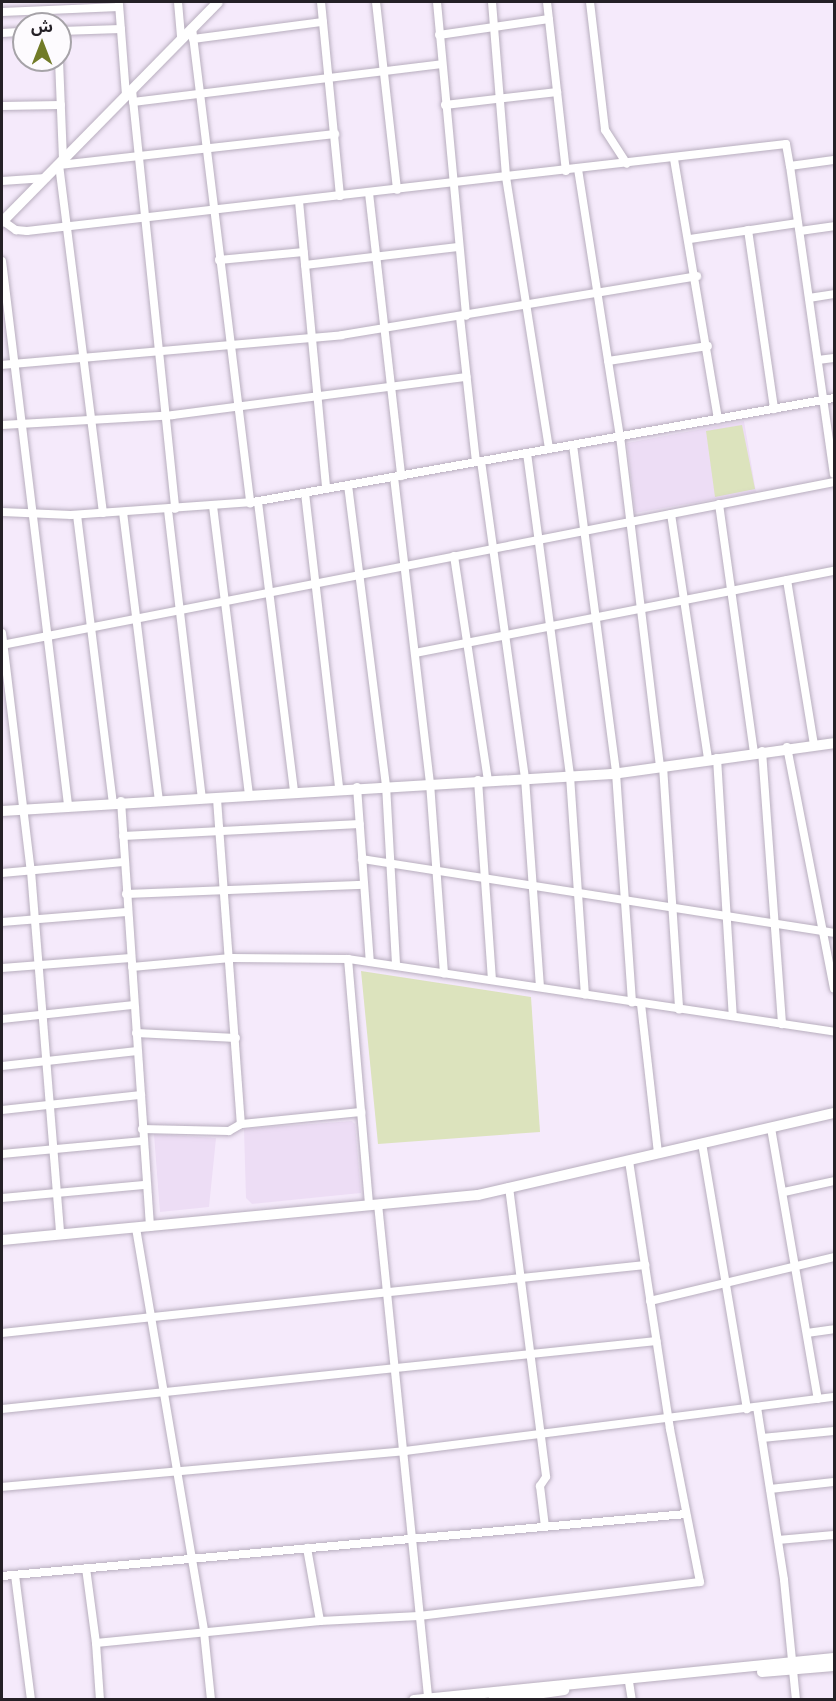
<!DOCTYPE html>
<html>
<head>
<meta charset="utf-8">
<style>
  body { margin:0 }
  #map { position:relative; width:836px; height:1701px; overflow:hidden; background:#f5eafb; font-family:"Exo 2","Noto Sans Arabic",sans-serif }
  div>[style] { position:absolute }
  .built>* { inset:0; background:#edddf5 }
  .green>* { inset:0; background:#dce3bd }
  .roads { filter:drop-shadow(0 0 2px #b8aebe) drop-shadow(0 0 2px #b8aebe) }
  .street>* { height:8px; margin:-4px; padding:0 4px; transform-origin:4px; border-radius:4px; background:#fff }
  .secondary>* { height:10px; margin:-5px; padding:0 5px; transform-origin:5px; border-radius:5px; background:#fff }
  span { translate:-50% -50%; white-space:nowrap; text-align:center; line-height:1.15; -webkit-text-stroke:6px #fdfbfe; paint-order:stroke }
  .frame { position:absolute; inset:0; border:3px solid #242026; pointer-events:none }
  .north { position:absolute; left:12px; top:12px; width:60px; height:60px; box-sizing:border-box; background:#fdfbfe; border:2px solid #a6a3a8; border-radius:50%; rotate:0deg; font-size:16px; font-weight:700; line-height:24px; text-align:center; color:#242026 }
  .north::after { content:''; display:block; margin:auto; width:21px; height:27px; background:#717b27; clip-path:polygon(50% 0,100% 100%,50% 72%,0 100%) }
</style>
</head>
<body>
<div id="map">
  <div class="built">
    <div style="clip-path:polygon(744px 421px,756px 492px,635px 513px,627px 443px)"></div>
    <div style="clip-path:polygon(352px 1121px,355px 1124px,361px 1193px,252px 1204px,246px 1198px,244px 1129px)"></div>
    <div style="clip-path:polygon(154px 1134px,216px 1138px,209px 1207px,160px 1212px)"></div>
  </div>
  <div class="green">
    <div style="clip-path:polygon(742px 425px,755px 489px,715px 497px,706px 431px)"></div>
    <div style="clip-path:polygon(361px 971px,531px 997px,540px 1132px,378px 1144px)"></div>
  </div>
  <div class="roads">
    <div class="street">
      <div style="left:178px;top:2px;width:37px;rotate:85deg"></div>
      <div style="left:321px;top:2px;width:195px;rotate:84.4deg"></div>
      <div style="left:376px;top:2px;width:189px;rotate:83.6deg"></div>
      <div style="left:437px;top:2px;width:315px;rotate:84.7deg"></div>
      <div style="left:492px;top:2px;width:176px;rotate:85.4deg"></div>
      <div style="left:506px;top:177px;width:275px;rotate:81deg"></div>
      <div style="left:547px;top:2px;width:170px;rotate:83.6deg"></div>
      <div style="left:590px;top:2px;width:129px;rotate:83.3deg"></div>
      <div style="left:605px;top:130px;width:40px;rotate:57.1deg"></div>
      <div style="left:119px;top:4px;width:92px;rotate:85.6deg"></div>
      <div style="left:2px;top:12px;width:117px;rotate:-2.4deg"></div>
      <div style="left:192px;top:28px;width:479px;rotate:83deg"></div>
      <div style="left:60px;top:31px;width:61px;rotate:-1.9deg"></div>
      <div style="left:2px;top:33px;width:22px;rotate:-3deg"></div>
      <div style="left:439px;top:35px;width:111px;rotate:-8.3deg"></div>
      <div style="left:193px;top:39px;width:131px;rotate:-7.5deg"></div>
      <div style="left:59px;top:60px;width:100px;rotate:87.7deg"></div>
      <div style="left:132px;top:90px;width:421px;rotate:84.1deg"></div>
      <div style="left:133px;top:102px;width:311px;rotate:-7deg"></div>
      <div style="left:445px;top:105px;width:113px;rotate:-6.6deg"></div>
      <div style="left:2px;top:106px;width:59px;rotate:-1deg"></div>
      <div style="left:674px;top:159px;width:264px;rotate:80.4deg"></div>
      <div style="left:790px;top:166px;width:311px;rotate:81.9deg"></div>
      <div style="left:578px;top:169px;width:270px;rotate:81.1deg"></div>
      <div style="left:620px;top:436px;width:332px;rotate:83.1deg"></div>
      <div style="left:2px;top:181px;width:44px;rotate:-3.9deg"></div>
      <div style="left:369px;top:193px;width:285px;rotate:83.5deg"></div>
      <div style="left:299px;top:201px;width:289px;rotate:84.6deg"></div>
      <div style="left:3px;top:221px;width:16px;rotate:35deg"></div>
      <div style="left:16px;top:230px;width:11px;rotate:5deg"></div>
      <div style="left:27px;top:231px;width:764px;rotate:-6.54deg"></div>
      <div style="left:786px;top:144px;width:22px;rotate:80deg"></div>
      <div style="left:790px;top:166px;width:44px;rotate:-7.8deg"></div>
      <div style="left:748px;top:230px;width:181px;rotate:81.7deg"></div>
      <div style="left:800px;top:231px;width:34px;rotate:-8deg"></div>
      <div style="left:690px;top:239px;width:109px;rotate:-8.4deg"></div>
      <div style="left:219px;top:260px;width:85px;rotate:-5.4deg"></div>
      <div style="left:2px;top:261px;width:548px;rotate:83.08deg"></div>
      <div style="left:305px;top:265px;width:154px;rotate:-6.7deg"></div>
      <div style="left:809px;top:298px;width:25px;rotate:-9deg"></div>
      <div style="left:460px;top:317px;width:146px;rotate:83.7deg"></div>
      <div style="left:818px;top:360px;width:16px;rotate:-7deg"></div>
      <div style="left:608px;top:361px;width:101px;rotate:-8.5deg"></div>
      <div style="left:2px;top:365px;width:341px;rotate:-5deg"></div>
      <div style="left:342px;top:335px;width:360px;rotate:-9.4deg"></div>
      <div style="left:2px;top:425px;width:171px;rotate:-3.3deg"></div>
      <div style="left:173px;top:415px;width:296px;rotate:-7.4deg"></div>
      <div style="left:573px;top:445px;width:331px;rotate:82.5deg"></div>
      <div style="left:616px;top:773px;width:230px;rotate:86deg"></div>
      <div style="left:527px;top:453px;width:326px;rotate:82.4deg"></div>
      <div style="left:570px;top:776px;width:219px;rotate:86.1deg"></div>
      <div style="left:481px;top:461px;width:320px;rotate:82.1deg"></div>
      <div style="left:525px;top:778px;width:209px;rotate:85.9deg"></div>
      <div style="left:394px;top:477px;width:308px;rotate:83.3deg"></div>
      <div style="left:430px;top:783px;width:191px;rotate:85.8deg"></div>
      <div style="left:348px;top:485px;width:302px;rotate:82.8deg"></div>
      <div style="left:386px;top:785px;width:181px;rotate:86.8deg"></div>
      <div style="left:305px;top:493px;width:297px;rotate:83.4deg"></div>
      <div style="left:258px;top:502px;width:292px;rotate:82.9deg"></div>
      <div style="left:719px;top:504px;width:250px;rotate:82deg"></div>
      <div style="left:213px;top:506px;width:292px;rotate:82.9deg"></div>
      <div style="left:168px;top:510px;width:291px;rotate:83.3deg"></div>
      <div style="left:2px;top:512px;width:69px;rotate:2.5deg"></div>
      <div style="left:71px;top:515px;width:182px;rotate:-4.1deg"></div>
      <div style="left:253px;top:502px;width:590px;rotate:-10.15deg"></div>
      <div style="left:123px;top:512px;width:290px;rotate:82.9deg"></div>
      <div style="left:103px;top:513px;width:351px;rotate:-97.2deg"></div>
      <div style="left:59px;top:165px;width:278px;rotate:-6.4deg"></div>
      <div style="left:671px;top:514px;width:248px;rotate:81.4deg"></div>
      <div style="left:77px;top:515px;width:289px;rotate:82.9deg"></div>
      <div style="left:454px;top:556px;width:227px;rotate:81.4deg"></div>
      <div style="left:787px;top:580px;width:167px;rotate:80.7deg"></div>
      <div style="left:2px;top:633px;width:240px;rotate:83.1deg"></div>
      <div style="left:31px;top:871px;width:361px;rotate:85.4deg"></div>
      <div style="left:2px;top:645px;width:848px;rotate:-11.08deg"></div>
      <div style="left:415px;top:653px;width:427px;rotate:-11.1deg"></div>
      <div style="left:787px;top:747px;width:246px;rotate:79deg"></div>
      <div style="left:762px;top:751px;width:274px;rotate:85.8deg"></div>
      <div style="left:717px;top:758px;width:258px;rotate:86.5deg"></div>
      <div style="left:663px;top:766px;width:244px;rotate:86.2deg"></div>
      <div style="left:478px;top:780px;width:199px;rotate:86deg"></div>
      <div style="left:357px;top:787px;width:175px;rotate:85.8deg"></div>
      <div style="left:217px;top:799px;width:326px;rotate:85.8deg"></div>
      <div style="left:241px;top:1124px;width:121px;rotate:-5.7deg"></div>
      <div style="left:121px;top:801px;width:427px;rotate:86.1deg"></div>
      <div style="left:123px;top:836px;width:237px;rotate:-2.9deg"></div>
      <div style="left:362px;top:859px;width:478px;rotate:8.9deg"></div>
      <div style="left:2px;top:873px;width:122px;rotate:-5.2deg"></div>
      <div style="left:126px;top:894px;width:238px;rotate:-2.2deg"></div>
      <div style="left:2px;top:922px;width:125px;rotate:-4.6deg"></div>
      <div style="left:348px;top:959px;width:247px;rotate:85.1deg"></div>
      <div style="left:132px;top:967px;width:99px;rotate:-5.2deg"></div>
      <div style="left:231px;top:958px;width:117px;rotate:0.5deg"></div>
      <div style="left:348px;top:959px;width:491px;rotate:8.5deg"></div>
      <div style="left:2px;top:968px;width:129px;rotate:-4.4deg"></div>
      <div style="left:641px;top:1004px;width:150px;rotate:83.5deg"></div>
      <div style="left:2px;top:1019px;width:133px;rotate:-6.1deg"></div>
      <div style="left:136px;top:1033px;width:100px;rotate:2.9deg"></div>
      <div style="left:2px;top:1066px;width:136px;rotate:-6.3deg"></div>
      <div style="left:2px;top:1110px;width:140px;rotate:-6.2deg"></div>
      <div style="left:771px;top:1128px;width:275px;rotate:80.2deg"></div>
      <div style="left:142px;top:1129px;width:87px;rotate:1.3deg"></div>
      <div style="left:229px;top:1131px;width:14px;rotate:-30deg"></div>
      <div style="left:702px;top:1143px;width:270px;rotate:80.4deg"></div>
      <div style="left:2px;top:1154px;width:142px;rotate:-5.3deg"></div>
      <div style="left:509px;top:1187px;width:292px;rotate:82.7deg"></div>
      <div style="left:546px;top:1477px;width:11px;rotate:124deg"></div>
      <div style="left:540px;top:1486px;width:41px;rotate:83deg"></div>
      <div style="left:784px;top:1192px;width:51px;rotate:-12.4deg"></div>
      <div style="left:2px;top:1198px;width:145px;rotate:-5.2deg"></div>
      <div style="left:378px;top:1204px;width:497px;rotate:84.2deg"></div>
      <div style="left:136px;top:1228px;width:410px;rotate:80.4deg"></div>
      <div style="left:204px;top:1632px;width:68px;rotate:84.1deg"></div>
      <div style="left:650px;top:1301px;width:189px;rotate:-13.4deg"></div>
      <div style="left:2px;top:1333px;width:647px;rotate:-6.04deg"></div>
      <div style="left:807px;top:1333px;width:27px;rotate:-8deg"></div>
      <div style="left:757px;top:1407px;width:175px;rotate:81.1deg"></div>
      <div style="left:784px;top:1580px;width:121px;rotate:84.3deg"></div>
      <div style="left:2px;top:1409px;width:658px;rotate:-5.94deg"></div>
      <div style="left:762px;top:1438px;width:72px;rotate:-5.6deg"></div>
      <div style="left:2px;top:1487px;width:405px;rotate:-5.1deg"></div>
      <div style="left:405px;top:1451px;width:432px;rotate:-7.2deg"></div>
      <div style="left:770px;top:1489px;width:64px;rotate:-6.2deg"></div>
      <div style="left:778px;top:1540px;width:56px;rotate:-5.1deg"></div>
      <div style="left:307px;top:1548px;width:74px;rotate:79.9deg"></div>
      <div style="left:86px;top:1568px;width:76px;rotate:82.4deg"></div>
      <div style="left:96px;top:1643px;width:225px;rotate:-5.6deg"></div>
      <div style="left:320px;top:1621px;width:99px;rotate:-2.9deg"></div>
      <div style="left:419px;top:1616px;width:283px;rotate:-6.9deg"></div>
      <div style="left:700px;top:1582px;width:156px;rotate:-101.1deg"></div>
      <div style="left:670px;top:1429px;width:272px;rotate:-98.7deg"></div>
      <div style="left:15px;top:1575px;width:126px;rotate:82.7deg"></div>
      <div style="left:2px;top:1576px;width:687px;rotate:-5.18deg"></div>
      <div style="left:96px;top:1643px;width:57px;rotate:86deg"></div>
      <div style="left:629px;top:1682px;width:18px;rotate:81deg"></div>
    </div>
    <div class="secondary">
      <div style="left:2px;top:222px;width:308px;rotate:-45.5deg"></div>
      <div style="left:2px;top:811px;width:611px;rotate:-3.47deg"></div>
      <div style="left:612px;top:774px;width:224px;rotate:-7.9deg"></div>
      <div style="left:2px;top:1240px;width:478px;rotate:-5.4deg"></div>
      <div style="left:478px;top:1195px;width:365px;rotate:-13deg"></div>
      <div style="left:762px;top:1672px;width:72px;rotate:-4.8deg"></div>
      <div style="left:414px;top:1700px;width:422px;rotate:-5.7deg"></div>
      <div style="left:493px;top:1700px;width:72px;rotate:-8deg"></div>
    </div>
  </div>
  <div class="frame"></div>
  <div class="north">ش</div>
</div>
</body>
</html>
